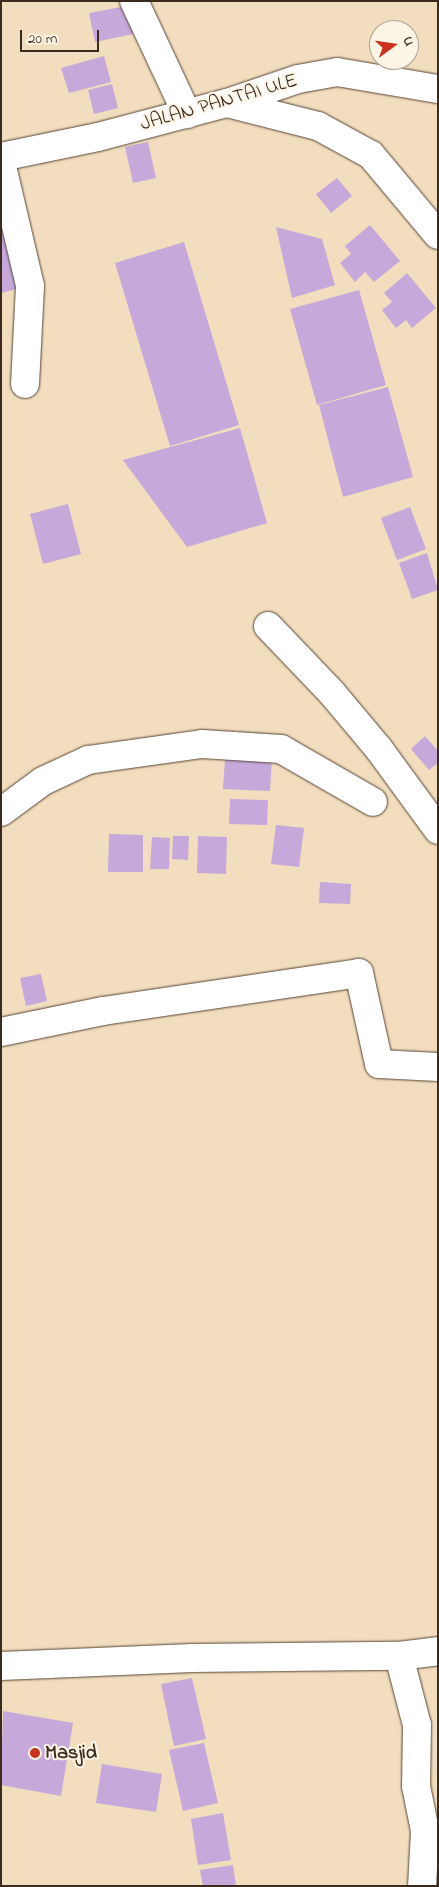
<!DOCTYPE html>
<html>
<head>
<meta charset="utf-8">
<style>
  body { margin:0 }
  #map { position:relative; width:439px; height:1887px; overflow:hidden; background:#f2ddbe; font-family:"Indie Flower",sans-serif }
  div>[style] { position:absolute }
  .building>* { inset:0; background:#c6a8db }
  .roads { filter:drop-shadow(0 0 1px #564536) drop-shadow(0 0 1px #564536) }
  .minor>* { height:28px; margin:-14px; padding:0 14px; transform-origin:14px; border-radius:14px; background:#fff }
  .major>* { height:28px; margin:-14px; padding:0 14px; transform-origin:14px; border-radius:14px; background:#fff }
  .dots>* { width:14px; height:14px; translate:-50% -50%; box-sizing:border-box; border:2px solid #fcf5e5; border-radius:50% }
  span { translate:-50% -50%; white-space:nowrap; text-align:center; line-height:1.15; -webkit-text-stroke:4px #fcf5e5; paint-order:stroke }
  .street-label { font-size:20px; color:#3b2a1e }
  .poi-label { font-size:20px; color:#3b2a1e; font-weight:700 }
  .left { translate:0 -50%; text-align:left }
  .frame { position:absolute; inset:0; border:2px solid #3b2a1e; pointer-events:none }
  .north { position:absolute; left:369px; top:20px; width:50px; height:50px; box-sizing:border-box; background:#fcf5e5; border:1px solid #afa495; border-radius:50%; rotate:76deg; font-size:14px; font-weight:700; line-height:20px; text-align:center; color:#3b2a1e }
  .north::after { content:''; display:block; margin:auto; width:18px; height:22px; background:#c8321e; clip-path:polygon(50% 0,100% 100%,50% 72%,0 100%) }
  .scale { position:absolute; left:20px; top:30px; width:79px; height:22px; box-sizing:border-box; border:2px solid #3b2a1e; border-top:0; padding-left:6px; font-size:15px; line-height:18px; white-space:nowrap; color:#3b2a1e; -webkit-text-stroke:4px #fcf5e5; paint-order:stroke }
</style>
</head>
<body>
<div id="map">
  <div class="building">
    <div style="clip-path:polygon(127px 6px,133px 34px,95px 42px,89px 13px)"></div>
    <div style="clip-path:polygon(104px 56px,111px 82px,69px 93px,61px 68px)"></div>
    <div style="clip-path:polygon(112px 84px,118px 108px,94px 114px,88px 90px)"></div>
    <div style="clip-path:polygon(148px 142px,156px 178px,133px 183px,125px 147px)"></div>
    <div style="clip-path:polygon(337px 178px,352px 196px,331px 213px,316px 194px)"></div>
    <div style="clip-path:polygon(1px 211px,21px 288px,1px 293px)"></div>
    <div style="clip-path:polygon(370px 225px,400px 261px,374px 282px,365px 272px,355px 282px,340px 263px,351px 254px,345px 246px)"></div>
    <div style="clip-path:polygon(276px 227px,322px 239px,335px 285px,292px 298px)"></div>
    <div style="clip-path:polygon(184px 242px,239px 425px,170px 446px,115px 263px)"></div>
    <div style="clip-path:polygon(407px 273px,436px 308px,412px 328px,406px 320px,396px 328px,382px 310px,392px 302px,384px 293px)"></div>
    <div style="clip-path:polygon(359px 290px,386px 385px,317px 405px,290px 309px)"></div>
    <div style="clip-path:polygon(388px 387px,413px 477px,343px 497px,319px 405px)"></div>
    <div style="clip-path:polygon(240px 428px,267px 523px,187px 547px,123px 460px)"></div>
    <div style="clip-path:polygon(68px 504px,81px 554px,43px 564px,30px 514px)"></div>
    <div style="clip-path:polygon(410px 507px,426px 549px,397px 560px,381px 518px)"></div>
    <div style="clip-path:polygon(427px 553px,438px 590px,412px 599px,399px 563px)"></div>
    <div style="clip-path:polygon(425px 736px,438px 751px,438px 763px,429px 770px,411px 749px)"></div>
    <div style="clip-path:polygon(272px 757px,270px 791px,223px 789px,225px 759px)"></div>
    <div style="clip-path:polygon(230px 799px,268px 800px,267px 825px,229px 824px)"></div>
    <div style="clip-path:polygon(276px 825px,304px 828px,299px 867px,271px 864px)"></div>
    <div style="clip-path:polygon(109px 834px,143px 835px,143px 872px,108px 872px)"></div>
    <div style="clip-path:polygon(173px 836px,189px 836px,188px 860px,172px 859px)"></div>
    <div style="clip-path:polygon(198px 836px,227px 837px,226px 874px,197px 873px)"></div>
    <div style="clip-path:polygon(152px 837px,170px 838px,169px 869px,150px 869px)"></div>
    <div style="clip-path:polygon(320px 882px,351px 884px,350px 904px,319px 903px)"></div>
    <div style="clip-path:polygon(41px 974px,47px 1001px,26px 1006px,20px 978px)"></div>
    <div style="clip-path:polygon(192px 1678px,206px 1739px,174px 1746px,161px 1684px)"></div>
    <div style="clip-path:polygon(3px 1711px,73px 1723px,61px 1796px,1px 1785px)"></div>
    <div style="clip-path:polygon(204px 1743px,218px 1803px,183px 1811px,169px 1750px)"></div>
    <div style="clip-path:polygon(102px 1764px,162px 1774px,156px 1812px,96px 1803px)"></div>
    <div style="clip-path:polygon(223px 1813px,231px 1860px,198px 1865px,191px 1819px)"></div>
    <div style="clip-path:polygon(233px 1865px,236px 1886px,203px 1886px,200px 1870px)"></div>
  </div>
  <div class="roads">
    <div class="minor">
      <div style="left:134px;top:1px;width:125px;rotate:64.9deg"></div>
      <div style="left:227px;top:103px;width:94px;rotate:14.2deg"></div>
      <div style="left:318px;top:126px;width:60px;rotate:28.7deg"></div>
      <div style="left:371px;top:155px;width:104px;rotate:50.1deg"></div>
      <div style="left:1px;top:162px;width:127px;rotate:76.8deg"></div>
      <div style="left:30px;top:286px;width:98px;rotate:92.9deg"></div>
      <div style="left:268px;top:626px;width:93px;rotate:46.3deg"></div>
      <div style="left:332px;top:693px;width:73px;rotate:50deg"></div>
      <div style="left:379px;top:749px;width:100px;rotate:53.9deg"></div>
      <div style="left:1px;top:812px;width:52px;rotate:-36.4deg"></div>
      <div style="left:43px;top:781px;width:50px;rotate:-25deg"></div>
      <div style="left:88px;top:760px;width:115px;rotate:-8deg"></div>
      <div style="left:202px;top:744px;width:79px;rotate:3.6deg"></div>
      <div style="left:281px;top:749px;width:106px;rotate:29.9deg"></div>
      <div style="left:1px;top:1032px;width:104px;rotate:-11.6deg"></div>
      <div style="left:103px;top:1011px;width:259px;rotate:-8.4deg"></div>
      <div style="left:359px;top:973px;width:93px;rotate:77.6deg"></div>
      <div style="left:379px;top:1064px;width:59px;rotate:2.9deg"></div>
      <div style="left:399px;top:1656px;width:71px;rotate:75.4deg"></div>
      <div style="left:417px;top:1725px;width:61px;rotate:90.9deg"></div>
      <div style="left:416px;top:1786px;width:46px;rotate:78.7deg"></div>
      <div style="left:425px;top:1831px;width:55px;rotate:93.1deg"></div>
      <div style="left:1px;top:1666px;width:191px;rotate:-2.4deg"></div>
      <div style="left:192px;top:1658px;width:207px;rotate:-0.6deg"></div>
      <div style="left:399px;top:1656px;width:39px;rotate:-7deg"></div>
    </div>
    <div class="major">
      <div style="left:1px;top:157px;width:99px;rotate:-11.7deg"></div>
      <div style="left:98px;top:137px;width:133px;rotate:-14.8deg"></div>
      <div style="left:227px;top:103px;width:75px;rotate:-18.7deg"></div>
      <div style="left:298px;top:79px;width:40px;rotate:-10deg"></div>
      <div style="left:337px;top:72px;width:102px;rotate:9.6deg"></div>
    </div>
  </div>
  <div class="dots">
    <div style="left:35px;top:1753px;background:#c8321e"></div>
  </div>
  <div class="street-label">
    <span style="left:219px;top:103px;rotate:-16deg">JALAN PANTAI ULE</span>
  </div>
  <div class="poi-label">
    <span class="left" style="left:45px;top:1753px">Masjid</span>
  </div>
  <div class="frame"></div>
  <div class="north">U</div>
  <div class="scale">20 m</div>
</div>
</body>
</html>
